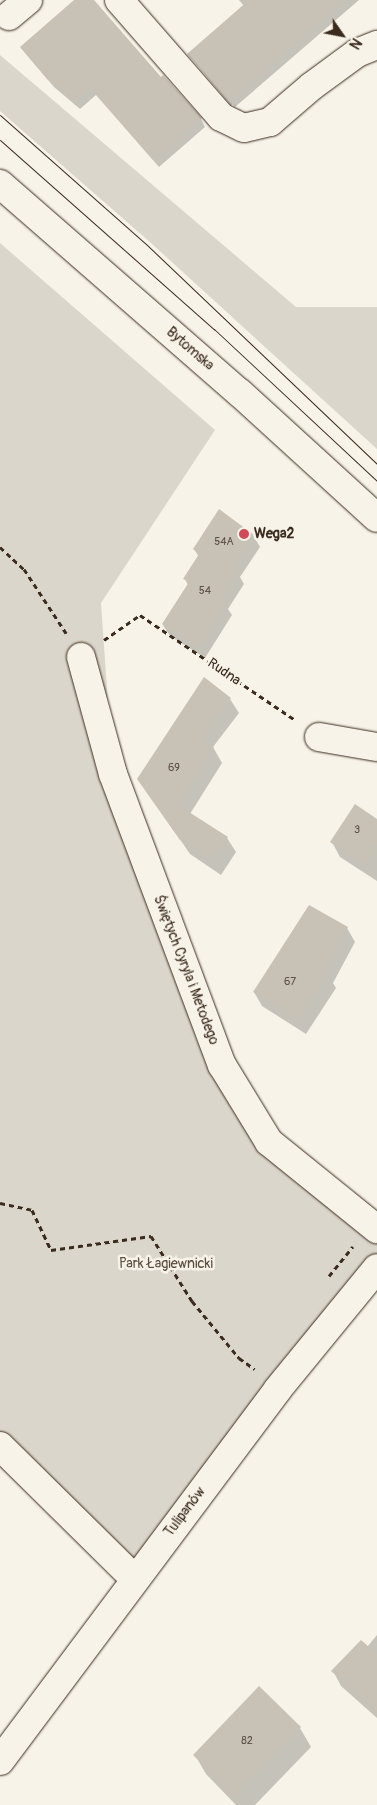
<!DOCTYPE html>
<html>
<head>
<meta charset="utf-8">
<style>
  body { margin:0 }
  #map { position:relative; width:377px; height:1805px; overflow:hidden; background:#f7f3e8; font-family:Pangolin,sans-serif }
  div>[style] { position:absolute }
  .green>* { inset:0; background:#dbd6cb }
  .shadow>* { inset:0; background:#0003 }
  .building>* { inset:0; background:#c8c1b6 }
  .path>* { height:3px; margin-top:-1.5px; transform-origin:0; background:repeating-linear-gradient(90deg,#3b2a1e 0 5px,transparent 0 9px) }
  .roads { filter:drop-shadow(0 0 1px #3b2a1e) drop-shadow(0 0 1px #3b2a1e) }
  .minor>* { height:28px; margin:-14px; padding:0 14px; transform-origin:14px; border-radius:14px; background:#f7f3e8 }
  .major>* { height:28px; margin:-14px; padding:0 14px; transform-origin:14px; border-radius:14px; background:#f7f3e8 }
  .tram>* { height:1px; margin:-0.5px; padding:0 0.5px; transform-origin:0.5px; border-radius:0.5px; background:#3b2a1e }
  .dots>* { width:14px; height:14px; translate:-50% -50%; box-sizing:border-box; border:2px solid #f7f3e8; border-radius:50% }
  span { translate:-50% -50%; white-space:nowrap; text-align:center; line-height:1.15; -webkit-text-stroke:5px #f7f3e8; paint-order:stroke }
  .number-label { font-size:11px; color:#5e5044 }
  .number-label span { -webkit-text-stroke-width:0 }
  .street-label { font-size:14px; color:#3b2a1e }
  .poi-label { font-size:14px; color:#3b2a1e; font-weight:700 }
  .left { translate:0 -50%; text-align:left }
  .park-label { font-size:14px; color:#5b4c41 }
  .north { position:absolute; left:317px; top:10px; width:50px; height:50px; -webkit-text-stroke:4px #f7f3e8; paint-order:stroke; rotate:123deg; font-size:14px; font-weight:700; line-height:20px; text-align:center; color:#3b2a1e }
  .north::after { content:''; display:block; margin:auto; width:18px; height:22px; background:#3b2a1e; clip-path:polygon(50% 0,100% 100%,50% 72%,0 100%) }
</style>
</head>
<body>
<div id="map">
  <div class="green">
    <div style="clip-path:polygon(0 55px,296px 307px,377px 307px,377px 449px,151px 243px,0 111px)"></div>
    <div style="clip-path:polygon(0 243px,215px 430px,101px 603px,113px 774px,262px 1127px,377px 1226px,377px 1268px,135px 1579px,0 1446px)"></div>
  </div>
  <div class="shadow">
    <div style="clip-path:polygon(76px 0,93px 0,161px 79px,201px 119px,205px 127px,159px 167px,96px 95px,80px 109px,54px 87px,21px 48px)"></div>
    <div style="clip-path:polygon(239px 0,359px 0,235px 107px,232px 104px,231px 106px,189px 55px,244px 6px)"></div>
    <div style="clip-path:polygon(253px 535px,260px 547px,240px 577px,244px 584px,228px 609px,232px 615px,205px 658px,170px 636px,163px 625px,188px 585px,185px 579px,199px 557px,194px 549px)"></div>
    <div style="clip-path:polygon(204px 679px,230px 699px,239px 713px,213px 747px,222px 763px,190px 814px,227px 838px,236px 852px,221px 875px,190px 854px,139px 780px)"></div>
    <div style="clip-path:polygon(377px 820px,377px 881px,340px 857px,332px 842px)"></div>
    <div style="clip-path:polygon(347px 928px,355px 942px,333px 983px,336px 988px,306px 1034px,262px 1006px,254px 992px)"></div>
    <div style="clip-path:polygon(377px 1635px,377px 1718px,341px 1686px,333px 1671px,367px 1647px)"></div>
    <div style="clip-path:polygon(259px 1687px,300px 1728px,311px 1747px,255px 1805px,236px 1805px,206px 1774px,195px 1755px)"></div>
  </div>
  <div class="building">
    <div style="clip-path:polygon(74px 0,94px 0,161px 77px,163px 75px,202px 118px,153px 160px,91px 88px,75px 101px,47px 79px,20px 47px)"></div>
    <div style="clip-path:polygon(249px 0,345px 0,230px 100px,227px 97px,225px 98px,187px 54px)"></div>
    <div style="clip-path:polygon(219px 509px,254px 535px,233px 569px,238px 572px,221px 600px,227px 603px,199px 648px,162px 624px,189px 582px,183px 579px,199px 554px,193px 549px)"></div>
    <div style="clip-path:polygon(204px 677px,231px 698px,201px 739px,214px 747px,178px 805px,228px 837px,212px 861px,180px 840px,137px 779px)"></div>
    <div style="clip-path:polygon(355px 804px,377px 819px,377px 846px,364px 865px,330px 842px)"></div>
    <div style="clip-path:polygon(309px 905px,348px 927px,324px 970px,328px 973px,298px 1020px,253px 992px)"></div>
    <div style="clip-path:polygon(361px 1640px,377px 1654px,377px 1712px,331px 1671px)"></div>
    <div style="clip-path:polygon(259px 1686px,301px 1727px,234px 1796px,193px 1755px)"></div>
  </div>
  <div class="path">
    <div style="left:0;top:547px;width:33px;rotate:43deg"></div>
    <div style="left:24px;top:569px;width:77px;rotate:56.7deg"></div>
    <div style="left:104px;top:640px;width:44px;rotate:-34.8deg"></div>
    <div style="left:140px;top:615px;width:187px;rotate:34.1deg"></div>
    <div style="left:0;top:1203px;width:33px;rotate:12deg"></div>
    <div style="left:32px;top:1210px;width:44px;rotate:64.6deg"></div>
    <div style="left:51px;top:1250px;width:101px;rotate:-8deg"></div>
    <div style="left:151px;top:1236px;width:77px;rotate:57.8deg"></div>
    <div style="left:192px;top:1301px;width:74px;rotate:50.5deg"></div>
    <div style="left:239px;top:1358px;width:19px;rotate:35deg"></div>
    <div style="left:329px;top:1276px;width:38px;rotate:-51deg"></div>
  </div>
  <div class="roads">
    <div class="minor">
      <div style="left:119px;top:0;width:155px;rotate:48.9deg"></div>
      <div style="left:221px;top:117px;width:25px;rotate:26deg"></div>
      <div style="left:244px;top:128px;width:27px;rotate:-13deg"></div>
      <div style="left:270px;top:122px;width:55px;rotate:-40.6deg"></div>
      <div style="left:312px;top:86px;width:56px;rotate:-36.3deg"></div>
      <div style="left:357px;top:53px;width:22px;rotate:-22deg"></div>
      <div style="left:9px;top:16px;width:25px;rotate:-40deg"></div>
      <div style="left:81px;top:657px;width:121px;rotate:74.7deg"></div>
      <div style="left:113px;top:774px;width:311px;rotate:69.5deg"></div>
      <div style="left:222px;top:1065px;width:90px;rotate:58.6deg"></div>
      <div style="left:269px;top:1142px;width:139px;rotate:38.9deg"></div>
      <div style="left:319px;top:737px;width:59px;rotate:9.8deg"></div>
      <div style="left:0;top:1446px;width:190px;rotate:44.6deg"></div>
      <div style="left:0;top:1761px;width:464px;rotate:-53.2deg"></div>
      <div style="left:278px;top:1389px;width:156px;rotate:-50.7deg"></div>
    </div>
    <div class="major">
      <div style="left:0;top:184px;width:318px;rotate:41.1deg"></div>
      <div style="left:240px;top:393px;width:185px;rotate:42.4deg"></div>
    </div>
  </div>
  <div class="tram">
    <div style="left:0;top:115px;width:196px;rotate:41.5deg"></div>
    <div style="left:147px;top:245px;width:318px;rotate:43.6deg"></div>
    <div style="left:0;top:140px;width:286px;rotate:41.5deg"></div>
    <div style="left:214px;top:329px;width:223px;rotate:43deg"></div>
  </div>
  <div class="dots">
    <div style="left:244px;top:534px;background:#d1495b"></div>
  </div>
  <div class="number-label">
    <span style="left:224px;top:542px">54A</span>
    <span style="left:205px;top:591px">54</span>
    <span style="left:174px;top:768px">69</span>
    <span style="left:357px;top:830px">3</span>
    <span style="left:290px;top:982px">67</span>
    <span style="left:247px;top:1741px">82</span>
  </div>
  <div class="street-label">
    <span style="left:190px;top:349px;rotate:41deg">Bytomska</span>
    <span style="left:224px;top:672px;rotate:34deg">Rudna</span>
    <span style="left:186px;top:970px;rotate:69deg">Świętych Cyryla i Metodego</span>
    <span style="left:185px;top:1512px;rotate:-53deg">Tulipanów</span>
  </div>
  <div class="poi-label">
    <span class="left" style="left:254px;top:534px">Wega2</span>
  </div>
  <div class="park-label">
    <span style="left:166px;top:1264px">Park Łagiewnicki</span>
  </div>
  <div class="north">N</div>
</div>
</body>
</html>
